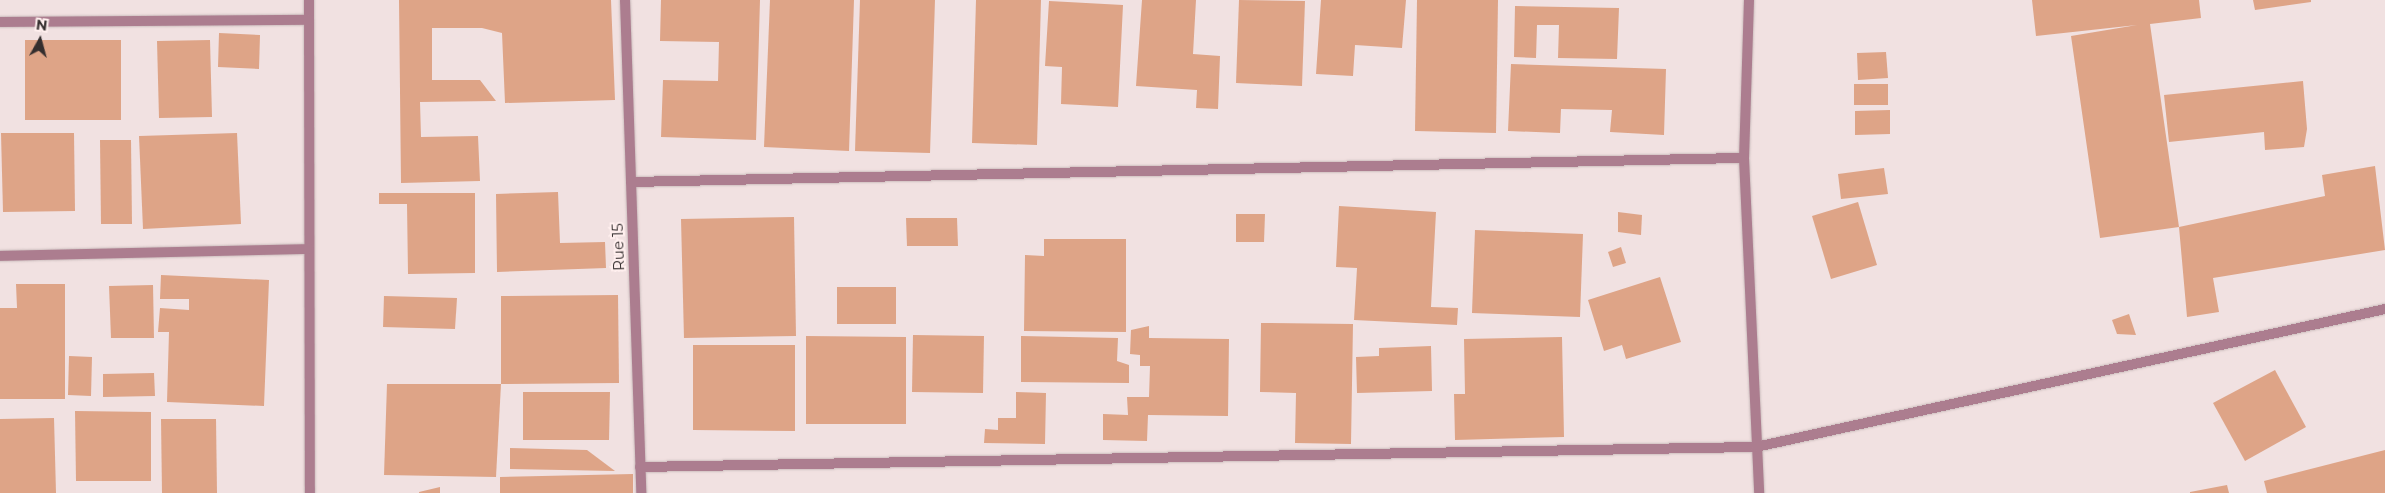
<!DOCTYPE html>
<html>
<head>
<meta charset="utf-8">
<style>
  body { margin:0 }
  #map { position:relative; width:2385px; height:493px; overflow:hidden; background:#f1e1e1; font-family:Montserrat,sans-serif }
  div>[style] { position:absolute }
  .building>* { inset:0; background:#dea487 }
  .roads { filter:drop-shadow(0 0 1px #cbbdbd) drop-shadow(0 0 1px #cbbdbd) }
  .street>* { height:10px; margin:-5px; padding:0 5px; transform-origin:5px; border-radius:5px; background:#ac7d8f }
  span { translate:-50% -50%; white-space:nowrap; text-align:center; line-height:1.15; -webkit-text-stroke:4px #ffefee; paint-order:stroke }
  .street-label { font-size:15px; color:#342e2e }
  .north { position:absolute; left:15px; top:15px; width:50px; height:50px; -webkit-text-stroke:4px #ffefee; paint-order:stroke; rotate:7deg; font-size:14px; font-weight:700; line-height:20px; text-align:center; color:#342e2e }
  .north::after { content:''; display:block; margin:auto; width:18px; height:22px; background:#342e2e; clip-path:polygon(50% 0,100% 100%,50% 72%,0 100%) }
</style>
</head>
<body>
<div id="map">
  <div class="building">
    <div style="clip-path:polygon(399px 0,611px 0,615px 100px,505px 103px,502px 33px,482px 28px,432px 28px,432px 80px,480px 80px,496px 101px,420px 102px,421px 137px,478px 136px,480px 181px,401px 183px)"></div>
    <div style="clip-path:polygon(661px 0,760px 0,756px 140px,661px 137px,663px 80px,718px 81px,719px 42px,660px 41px)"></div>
    <div style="clip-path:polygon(770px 0,854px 0,849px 151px,764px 147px)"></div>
    <div style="clip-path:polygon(860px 0,935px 0,930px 153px,855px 151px)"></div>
    <div style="clip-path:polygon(976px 0,1041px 0,1037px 145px,972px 143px)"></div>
    <div style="clip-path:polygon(1142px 0,1196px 0,1193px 54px,1220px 56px,1218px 109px,1196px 108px,1197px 90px,1136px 86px)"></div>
    <div style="clip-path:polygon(1239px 0,1305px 1px,1302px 86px,1236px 83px)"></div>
    <div style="clip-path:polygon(1321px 0,1406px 0,1402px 48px,1355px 45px,1353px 76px,1316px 74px)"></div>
    <div style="clip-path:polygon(1417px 0,1498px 0,1496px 133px,1415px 131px)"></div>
    <div style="clip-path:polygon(2032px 0,2199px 0,2201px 18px,2150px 24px,2179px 227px,2325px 196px,2322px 175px,2375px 166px,2385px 250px,2213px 278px,2219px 312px,2187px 317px,2179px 227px,2100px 238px,2071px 36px,2137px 25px,2036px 36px)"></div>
    <div style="clip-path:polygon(2253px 0,2311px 0,2311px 2px,2255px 10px)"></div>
    <div style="clip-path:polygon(1049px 1px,1123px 5px,1118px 107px,1061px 104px,1062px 67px,1045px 66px)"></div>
    <div style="clip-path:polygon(1515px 6px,1619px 8px,1617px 59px,1558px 58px,1559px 25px,1537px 25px,1536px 58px,1514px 57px)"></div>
    <div style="clip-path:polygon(219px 33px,260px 35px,259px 69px,218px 67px)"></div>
    <div style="clip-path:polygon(25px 40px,121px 40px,121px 120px,25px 120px)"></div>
    <div style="clip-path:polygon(210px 40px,212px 117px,159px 118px,157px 41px)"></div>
    <div style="clip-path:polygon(1886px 52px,1888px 78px,1858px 80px,1857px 53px)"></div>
    <div style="clip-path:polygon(1511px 64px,1666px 69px,1664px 135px,1610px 132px,1612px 110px,1561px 109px,1560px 133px,1508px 131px)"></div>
    <div style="clip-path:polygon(2303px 81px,2307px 129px,2304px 147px,2265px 150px,2264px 132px,2169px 142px,2164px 95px)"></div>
    <div style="clip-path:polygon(1854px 84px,1888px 84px,1888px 105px,1854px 105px)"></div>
    <div style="clip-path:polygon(1890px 110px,1890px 134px,1855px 135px,1855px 111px)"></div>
    <div style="clip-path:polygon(1px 133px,74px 133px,75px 211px,3px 212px)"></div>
    <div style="clip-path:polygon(237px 133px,241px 224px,143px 229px,139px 136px)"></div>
    <div style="clip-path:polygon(100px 140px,131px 140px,132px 224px,101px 224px)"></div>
    <div style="clip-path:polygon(1884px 168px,1888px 194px,1841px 199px,1838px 174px)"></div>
    <div style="clip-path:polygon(558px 192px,560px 243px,605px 242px,606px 268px,497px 272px,496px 194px)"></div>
    <div style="clip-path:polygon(379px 193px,475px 193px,475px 273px,408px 274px,407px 204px,379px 204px)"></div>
    <div style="clip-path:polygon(1858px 202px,1877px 265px,1831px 279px,1812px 216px)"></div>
    <div style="clip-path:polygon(1339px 206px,1436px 212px,1431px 307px,1458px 308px,1457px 325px,1354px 320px,1357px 268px,1336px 267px)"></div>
    <div style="clip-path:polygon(1618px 212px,1642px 215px,1641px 235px,1618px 232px)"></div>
    <div style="clip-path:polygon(1236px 214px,1265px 214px,1264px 242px,1236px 242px)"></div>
    <div style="clip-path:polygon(794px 217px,796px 336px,684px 338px,681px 219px)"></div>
    <div style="clip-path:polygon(906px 218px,957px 218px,958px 246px,907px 246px)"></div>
    <div style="clip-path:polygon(1475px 230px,1583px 234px,1580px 317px,1472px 313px)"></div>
    <div style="clip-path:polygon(1044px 239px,1126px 239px,1126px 332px,1024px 331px,1025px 255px,1044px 256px)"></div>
    <div style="clip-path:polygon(1621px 247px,1626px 263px,1613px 267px,1608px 252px)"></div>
    <div style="clip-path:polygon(161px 275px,269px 280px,264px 406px,167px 402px,169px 332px,158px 332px,160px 308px,189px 310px,189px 299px,160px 299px)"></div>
    <div style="clip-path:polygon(1660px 277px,1681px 342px,1626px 359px,1622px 345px,1604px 351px,1588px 300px)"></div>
    <div style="clip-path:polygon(16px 284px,65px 284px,65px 399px,0 399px,0 308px,17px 308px)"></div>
    <div style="clip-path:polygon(153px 285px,154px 338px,111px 338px,109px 286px)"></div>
    <div style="clip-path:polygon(837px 287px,896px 287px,896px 324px,837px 324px)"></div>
    <div style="clip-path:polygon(618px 295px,619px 383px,501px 384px,501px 296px)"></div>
    <div style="clip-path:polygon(384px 296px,457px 298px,455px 329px,383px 327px)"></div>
    <div style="clip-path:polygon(2129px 314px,2136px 335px,2117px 334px,2112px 320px)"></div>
    <div style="clip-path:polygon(1261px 323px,1353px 324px,1351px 444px,1295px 443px,1296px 393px,1260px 392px)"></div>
    <div style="clip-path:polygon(1149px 326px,1149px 338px,1229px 339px,1228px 416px,1148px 415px,1147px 441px,1103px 440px,1103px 414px,1128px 415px,1127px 397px,1149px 397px,1150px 366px,1140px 366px,1140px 355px,1130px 354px,1131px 330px)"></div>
    <div style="clip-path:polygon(913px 335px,984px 336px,983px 393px,912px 392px)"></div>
    <div style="clip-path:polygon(806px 336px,906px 337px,906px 424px,806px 424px)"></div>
    <div style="clip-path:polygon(1021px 336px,1118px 338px,1117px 361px,1129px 365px,1129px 383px,1021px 382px)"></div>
    <div style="clip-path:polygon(1562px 337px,1564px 437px,1455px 440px,1454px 394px,1465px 394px,1464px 339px)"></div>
    <div style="clip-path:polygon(693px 345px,795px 345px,795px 431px,693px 430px)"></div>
    <div style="clip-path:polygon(1431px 346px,1432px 391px,1357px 393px,1356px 357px,1379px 356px,1379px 348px)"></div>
    <div style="clip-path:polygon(69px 356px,92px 357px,91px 396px,68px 395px)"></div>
    <div style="clip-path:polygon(2275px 370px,2306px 427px,2245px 461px,2213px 403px)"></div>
    <div style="clip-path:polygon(154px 373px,155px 396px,103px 397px,103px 374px)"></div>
    <div style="clip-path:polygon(387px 384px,501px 384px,496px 477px,384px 475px)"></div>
    <div style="clip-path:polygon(523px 392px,610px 392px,609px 440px,523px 440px)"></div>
    <div style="clip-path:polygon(1016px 392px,1046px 393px,1045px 444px,984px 443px,985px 429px,998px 430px,998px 418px,1016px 418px)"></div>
    <div style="clip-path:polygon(75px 411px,151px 412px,151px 481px,76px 481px)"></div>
    <div style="clip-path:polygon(54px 418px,56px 493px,0 493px,0 419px)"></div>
    <div style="clip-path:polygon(161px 419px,216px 419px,217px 493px,162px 493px)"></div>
    <div style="clip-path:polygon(510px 448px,587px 450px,615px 471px,510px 469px)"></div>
    <div style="clip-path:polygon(2385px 450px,2385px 493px,2267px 493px,2264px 481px)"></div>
    <div style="clip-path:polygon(633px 474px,633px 493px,500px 493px,500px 477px)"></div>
    <div style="clip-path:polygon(2227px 485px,2229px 493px,2190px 493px,2190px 492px)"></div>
    <div style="clip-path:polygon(440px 487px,440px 493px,419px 493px,419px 492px)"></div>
  </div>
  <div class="roads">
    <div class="street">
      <div style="left:309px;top:0;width:493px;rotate:89.9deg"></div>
      <div style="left:625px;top:0;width:493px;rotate:88.1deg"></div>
      <div style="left:1749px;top:0;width:158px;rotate:91.8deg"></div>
      <div style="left:1744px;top:158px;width:335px;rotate:87.4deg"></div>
      <div style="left:0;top:22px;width:309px;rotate:-0.4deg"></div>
      <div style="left:631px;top:182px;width:1113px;rotate:-1.24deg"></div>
      <div style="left:0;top:256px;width:309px;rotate:-1.3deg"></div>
      <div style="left:640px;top:467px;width:1116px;rotate:-1.03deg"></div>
      <div style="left:1756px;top:447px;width:644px;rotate:-12.37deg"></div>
    </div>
  </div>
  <div class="street-label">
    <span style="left:618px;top:247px;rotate:-92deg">Rue 15</span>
  </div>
  <div class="north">N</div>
</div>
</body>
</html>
